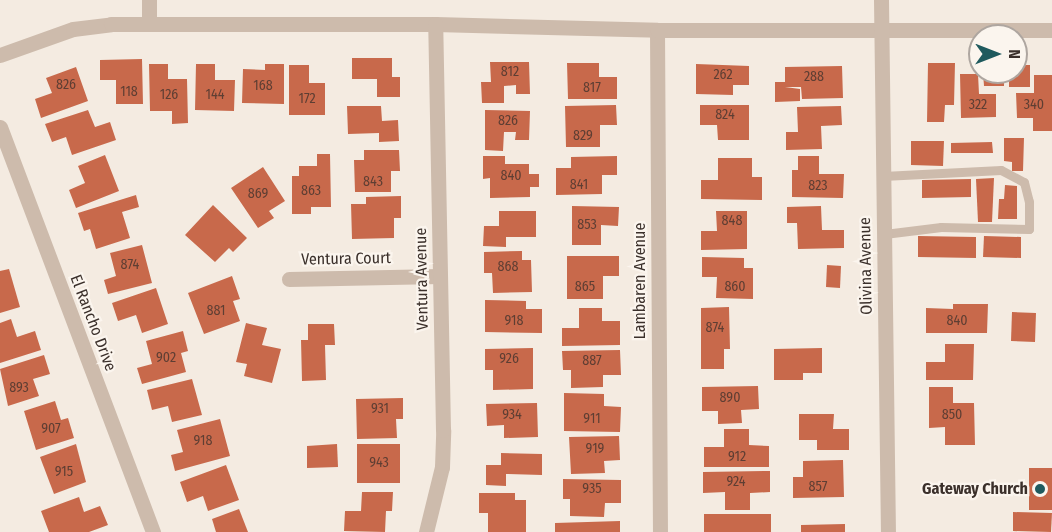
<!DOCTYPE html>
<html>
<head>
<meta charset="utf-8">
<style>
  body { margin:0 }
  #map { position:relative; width:1052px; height:532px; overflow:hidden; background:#f4ebe1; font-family:"Fira Sans Condensed",sans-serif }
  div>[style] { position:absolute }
  .building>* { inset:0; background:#c8694b }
  .service>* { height:9px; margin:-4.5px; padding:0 4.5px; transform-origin:4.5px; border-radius:4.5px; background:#cdbbac }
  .minor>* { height:15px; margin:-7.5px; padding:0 7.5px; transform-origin:7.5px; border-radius:7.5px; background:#cdbbac }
  .tertiary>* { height:15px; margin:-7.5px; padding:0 7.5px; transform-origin:7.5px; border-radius:7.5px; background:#cdbbac }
  .dots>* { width:16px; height:16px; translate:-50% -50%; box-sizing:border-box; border:3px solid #fbf5ee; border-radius:50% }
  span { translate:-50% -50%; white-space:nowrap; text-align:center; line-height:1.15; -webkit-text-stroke:4.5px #fbf5ee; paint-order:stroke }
  .number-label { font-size:14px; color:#5e3e33 }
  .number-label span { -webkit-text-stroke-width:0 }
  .street-label { font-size:16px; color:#3b302b }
  .poi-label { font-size:16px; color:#3b302b; font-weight:700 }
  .right { translate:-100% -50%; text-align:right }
  .north { position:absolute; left:968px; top:24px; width:60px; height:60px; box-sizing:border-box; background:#fbf5ee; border:2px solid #aea6a0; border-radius:50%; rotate:90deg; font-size:16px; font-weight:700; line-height:24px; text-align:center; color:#3b302b }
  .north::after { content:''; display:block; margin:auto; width:21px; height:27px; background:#1f5a5e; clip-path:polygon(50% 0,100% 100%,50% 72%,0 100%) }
</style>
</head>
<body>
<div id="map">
  <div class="building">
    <div style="clip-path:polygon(352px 58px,392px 58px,392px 77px,400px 77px,400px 97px,377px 97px,377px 79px,352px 79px)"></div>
    <div style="clip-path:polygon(142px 59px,143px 104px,116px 104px,116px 80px,100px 80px,100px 60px)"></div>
    <div style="clip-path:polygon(490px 62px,529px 62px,530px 94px,516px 94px,516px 85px,504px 86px,504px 103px,482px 103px,481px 82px,491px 82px)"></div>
    <div style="clip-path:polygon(567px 63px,599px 63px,599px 77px,617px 77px,617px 99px,568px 99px)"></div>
    <div style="clip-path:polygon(928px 63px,955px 63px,954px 105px,945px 105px,944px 122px,927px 122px)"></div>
    <div style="clip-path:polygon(149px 64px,168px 64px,168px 79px,187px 79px,188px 123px,172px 124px,172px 111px,150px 111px)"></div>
    <div style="clip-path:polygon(196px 64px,215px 64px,215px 80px,235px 80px,234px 111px,195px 110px)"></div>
    <div style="clip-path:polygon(265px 64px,284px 64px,284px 104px,242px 103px,243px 69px,265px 70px)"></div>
    <div style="clip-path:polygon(696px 64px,749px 66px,749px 85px,733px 85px,733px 95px,696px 94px)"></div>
    <div style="clip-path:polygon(289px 65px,309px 65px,309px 83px,325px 83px,325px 115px,289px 115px)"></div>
    <div style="clip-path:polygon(1016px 65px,1030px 65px,1030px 87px,1009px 87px,1009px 72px,1016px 72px)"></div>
    <div style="clip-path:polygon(842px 66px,843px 98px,802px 99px,801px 87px,785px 87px,800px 89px,800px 101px,775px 102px,775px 82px,785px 82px,785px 67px)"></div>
    <div style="clip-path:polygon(76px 67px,88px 101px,41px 118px,35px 99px,52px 93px,46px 78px)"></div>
    <div style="clip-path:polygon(983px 72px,1004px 72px,1004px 86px,984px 86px)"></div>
    <div style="clip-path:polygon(960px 74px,978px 74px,979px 94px,996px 94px,996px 117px,961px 118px)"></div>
    <div style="clip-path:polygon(1034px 75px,1052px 75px,1052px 131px,1033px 131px,1033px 118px,1017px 118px,1016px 93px,1034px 93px)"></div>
    <div style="clip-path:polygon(616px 105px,617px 125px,600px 125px,600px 147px,566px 147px,565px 106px)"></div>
    <div style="clip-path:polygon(700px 105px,749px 105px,749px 140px,718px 140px,717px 125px,700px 125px)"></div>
    <div style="clip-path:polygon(347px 106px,381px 106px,382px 121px,398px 120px,399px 141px,379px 142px,379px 133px,348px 134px)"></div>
    <div style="clip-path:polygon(841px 106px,842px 125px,821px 126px,822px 149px,786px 150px,786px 132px,798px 132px,797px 107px)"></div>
    <div style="clip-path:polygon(88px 110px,95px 127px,110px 122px,116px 140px,72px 155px,66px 137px,52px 142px,45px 124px)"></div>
    <div style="clip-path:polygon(485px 110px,530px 111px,529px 140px,515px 140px,516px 132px,504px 132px,503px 151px,485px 150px)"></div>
    <div style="clip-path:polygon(1004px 138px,1024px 138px,1023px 171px,1012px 171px,1012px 162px,1004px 161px)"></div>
    <div style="clip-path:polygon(911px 141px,944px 141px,943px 166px,911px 165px)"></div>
    <div style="clip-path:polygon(992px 142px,993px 153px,951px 153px,951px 143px)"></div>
    <div style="clip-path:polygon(364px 150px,399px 150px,400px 171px,391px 171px,391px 192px,355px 192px,354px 160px,364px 160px)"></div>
    <div style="clip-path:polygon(317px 154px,330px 154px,331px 207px,311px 207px,311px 214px,292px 214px,292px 176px,299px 176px,299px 166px,317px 166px)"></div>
    <div style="clip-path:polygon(105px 155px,119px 191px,76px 208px,69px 190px,85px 183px,78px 166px)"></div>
    <div style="clip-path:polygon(483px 156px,505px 156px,505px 164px,529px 164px,529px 174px,539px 174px,539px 187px,530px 187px,530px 197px,490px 198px,490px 178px,483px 179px)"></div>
    <div style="clip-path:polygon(617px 156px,617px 175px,602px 175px,602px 194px,556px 195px,556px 168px,571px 168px,571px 157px)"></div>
    <div style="clip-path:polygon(798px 156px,819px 156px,819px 174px,844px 174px,843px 198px,792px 197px,792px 170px,798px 170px)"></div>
    <div style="clip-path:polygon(718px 158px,752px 158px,752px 177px,762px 177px,762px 200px,701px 199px,701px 180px,718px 180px)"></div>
    <div style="clip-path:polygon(263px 167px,285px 201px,269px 211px,274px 218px,258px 228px,231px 188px)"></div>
    <div style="clip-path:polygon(994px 178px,992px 222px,978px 222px,976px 179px)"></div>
    <div style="clip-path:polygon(971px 179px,971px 197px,922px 198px,922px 180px)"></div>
    <div style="clip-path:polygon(1005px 185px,1017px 186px,1017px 219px,998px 219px,999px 199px,1004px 199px)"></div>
    <div style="clip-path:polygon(136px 195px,139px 207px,122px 212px,130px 238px,96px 249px,90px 229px,84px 231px,78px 213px)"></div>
    <div style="clip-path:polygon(401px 196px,401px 218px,394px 218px,394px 238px,352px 239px,351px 204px,366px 204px,366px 197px)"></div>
    <div style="clip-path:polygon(213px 205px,247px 238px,233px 252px,229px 248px,215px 262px,185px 235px)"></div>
    <div style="clip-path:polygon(572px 206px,619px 207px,618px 226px,601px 225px,601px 245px,572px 245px)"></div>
    <div style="clip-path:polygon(821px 206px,822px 230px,844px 230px,844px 248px,798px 249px,797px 223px,787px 223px,787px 207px)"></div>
    <div style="clip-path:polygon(499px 211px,536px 211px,536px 237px,506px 237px,506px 247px,483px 246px,484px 226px,499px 226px)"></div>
    <div style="clip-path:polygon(716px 211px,747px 211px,747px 249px,701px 250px,701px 231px,717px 231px)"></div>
    <div style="clip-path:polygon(918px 236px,976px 237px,976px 258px,918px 257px)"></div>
    <div style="clip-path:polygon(984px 236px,1021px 237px,1021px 258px,983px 257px)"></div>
    <div style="clip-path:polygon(142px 245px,152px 283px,108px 294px,104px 280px,116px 276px,110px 253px)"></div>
    <div style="clip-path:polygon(522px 251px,522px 260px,531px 260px,532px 292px,493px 293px,492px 273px,484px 273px,484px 252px)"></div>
    <div style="clip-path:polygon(567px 256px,619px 256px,619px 276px,603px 276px,603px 299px,567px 299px)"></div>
    <div style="clip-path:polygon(702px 257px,744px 258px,744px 268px,753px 268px,753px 299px,716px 298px,717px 277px,702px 277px)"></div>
    <div style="clip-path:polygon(827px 265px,841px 266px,840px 288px,826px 287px)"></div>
    <div style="clip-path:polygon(9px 269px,20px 307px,0 313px,0 271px)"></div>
    <div style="clip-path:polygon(232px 276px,240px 299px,233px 301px,240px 321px,204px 334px,188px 293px)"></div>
    <div style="clip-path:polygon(156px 288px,168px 324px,142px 333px,136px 315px,118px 321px,112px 303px)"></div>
    <div style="clip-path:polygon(485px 300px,526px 301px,526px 309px,542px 309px,542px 333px,485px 332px)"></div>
    <div style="clip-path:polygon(953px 304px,988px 304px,987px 333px,926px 333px,926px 308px,953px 309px)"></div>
    <div style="clip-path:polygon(729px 307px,730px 349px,724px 349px,724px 369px,701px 369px,701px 308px)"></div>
    <div style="clip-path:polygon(579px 308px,602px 308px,602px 321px,620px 321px,620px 345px,562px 346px,562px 328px,579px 328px)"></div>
    <div style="clip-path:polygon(1012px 312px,1036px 313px,1035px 342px,1011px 341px)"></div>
    <div style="clip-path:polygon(11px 319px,17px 337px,35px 331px,41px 350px,0 363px,0 323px)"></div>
    <div style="clip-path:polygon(246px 323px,267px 328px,262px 345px,281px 349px,272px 383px,244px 376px,247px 364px,236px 362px)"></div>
    <div style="clip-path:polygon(308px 324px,334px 324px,335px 345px,325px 345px,326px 380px,302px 381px,301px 340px,308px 340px)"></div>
    <div style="clip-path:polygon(183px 331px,188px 351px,181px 353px,186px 372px,142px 384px,137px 368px,152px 364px,146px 341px)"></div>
    <div style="clip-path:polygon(945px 344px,974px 344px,973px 380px,926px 380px,926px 362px,945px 362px)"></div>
    <div style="clip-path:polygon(533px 348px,533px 389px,493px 390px,493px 370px,485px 370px,485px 349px)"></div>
    <div style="clip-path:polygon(822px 348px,822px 373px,803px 373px,803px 380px,774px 380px,774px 349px)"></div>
    <div style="clip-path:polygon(620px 350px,621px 375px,603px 375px,603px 387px,571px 388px,571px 370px,563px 370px,562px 351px)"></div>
    <div style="clip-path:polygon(44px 355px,50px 374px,33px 379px,39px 396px,8px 406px,0 369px)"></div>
    <div style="clip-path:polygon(192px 379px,202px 415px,172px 422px,168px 406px,152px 410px,147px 390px)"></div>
    <div style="clip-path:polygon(758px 386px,759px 409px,741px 410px,742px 423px,718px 424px,718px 411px,702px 411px,702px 387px)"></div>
    <div style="clip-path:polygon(929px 387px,953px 387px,953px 403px,974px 403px,975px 445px,945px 445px,945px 427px,929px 428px)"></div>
    <div style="clip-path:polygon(564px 393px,604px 394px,604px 406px,621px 407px,620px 432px,564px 431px)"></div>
    <div style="clip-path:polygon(403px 398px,403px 419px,396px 419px,397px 438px,357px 439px,356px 399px)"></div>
    <div style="clip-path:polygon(55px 401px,61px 420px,68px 418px,74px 438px,36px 450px,24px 411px)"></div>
    <div style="clip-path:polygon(537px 403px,538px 437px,504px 438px,504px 425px,487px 426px,486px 404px)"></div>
    <div style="clip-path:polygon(799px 414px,834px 414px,833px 429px,849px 429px,849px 450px,817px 450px,817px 440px,799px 440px)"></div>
    <div style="clip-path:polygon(220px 419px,230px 456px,175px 471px,171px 455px,183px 452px,177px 430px)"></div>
    <div style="clip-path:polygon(724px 429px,749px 429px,749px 445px,769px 446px,769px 467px,704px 467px,704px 447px,724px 447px)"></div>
    <div style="clip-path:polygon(619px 436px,620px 460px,604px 461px,605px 473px,571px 474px,569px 437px)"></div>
    <div style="clip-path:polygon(76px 444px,86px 482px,54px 494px,40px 457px)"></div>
    <div style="clip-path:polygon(337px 444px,338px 467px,307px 468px,307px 446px)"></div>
    <div style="clip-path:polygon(357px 444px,400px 444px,400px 483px,357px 483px)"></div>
    <div style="clip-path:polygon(501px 453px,542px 454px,542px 475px,506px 474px,506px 486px,486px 485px,486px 465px,501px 465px)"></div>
    <div style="clip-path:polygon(843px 460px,844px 497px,793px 498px,793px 477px,803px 477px,803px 461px)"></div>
    <div style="clip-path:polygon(226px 465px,239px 500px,208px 511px,203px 496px,187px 502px,180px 482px)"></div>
    <div style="clip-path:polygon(1029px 468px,1052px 468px,1052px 510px,1029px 510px)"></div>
    <div style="clip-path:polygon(770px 471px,770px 492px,750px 493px,750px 510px,725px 510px,725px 492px,703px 493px,703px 472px)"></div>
    <div style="clip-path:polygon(563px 479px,621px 480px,621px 503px,605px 503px,604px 517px,570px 516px,570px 499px,563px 499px)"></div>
    <div style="clip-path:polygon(362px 492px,393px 492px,392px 511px,386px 511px,385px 532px,344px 531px,345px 511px,361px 511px)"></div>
    <div style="clip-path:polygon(479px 493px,515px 493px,515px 500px,526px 500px,526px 532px,488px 532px,488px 513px,479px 513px)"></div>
    <div style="clip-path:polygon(79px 497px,84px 512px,100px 506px,108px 525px,89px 532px,49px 532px,41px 511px)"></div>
    <div style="clip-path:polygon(239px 509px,248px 532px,216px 532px,212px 519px)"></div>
    <div style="clip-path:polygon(1013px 512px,1052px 513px,1051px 532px,1013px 531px)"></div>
    <div style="clip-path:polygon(704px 514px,771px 514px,771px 532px,704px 532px)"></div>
    <div style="clip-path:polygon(620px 521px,620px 532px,555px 532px,555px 523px)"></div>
    <div style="clip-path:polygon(845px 524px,845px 532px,801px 532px,801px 525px)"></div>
  </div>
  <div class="service">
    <div style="left:883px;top:176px;width:118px;rotate:-2.9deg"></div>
    <div style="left:1001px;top:170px;width:26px;rotate:28deg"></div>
    <div style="left:1024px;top:182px;width:21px;rotate:76deg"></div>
    <div style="left:1029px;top:202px;width:27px;rotate:90deg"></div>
    <div style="left:1029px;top:229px;width:88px;rotate:-178.7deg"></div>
    <div style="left:941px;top:227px;width:57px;rotate:173deg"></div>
  </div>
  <div class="minor">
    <div style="left:149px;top:24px;width:24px;rotate:-90deg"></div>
    <div style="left:657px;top:30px;width:502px;rotate:89.66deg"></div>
    <div style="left:0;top:55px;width:77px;rotate:-19.6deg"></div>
    <div style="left:73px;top:29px;width:38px;rotate:-7deg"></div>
    <div style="left:111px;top:24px;width:324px"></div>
    <div style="left:435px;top:24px;width:222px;rotate:1.5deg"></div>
    <div style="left:657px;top:30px;width:395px"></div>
    <div style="left:0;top:127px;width:433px;rotate:69.3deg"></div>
    <div style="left:289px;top:279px;width:151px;rotate:-1.1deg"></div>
    <div style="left:426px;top:532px;width:67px;rotate:-76.2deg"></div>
    <div style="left:442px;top:467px;width:37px;rotate:-88deg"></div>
    <div style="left:443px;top:430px;width:406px;rotate:-91.1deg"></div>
  </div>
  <div class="tertiary">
    <div style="left:881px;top:0;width:532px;rotate:89.25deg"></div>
  </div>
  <div class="dots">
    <div style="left:1040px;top:489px;background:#1f5a5e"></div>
  </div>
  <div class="number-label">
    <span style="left:510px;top:72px">812</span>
    <span style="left:723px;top:75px">262</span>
    <span style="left:814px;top:77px">288</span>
    <span style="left:66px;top:85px">826</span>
    <span style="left:263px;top:86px">168</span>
    <span style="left:592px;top:88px">817</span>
    <span style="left:129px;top:92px">118</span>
    <span style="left:169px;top:95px">126</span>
    <span style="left:215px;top:95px">144</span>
    <span style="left:307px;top:99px">172</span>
    <span style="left:978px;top:105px">322</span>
    <span style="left:1034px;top:105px">340</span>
    <span style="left:725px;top:115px">824</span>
    <span style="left:508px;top:121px">826</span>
    <span style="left:583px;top:136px">829</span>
    <span style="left:511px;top:176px">840</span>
    <span style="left:373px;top:182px">843</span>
    <span style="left:579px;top:185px">841</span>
    <span style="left:818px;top:186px">823</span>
    <span style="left:311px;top:191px">863</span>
    <span style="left:258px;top:194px">869</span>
    <span style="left:732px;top:221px">848</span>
    <span style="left:587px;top:225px">853</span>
    <span style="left:130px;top:265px">874</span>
    <span style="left:508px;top:267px">868</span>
    <span style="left:585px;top:287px">865</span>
    <span style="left:735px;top:287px">860</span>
    <span style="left:216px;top:311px">881</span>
    <span style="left:514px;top:321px">918</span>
    <span style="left:957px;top:321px">840</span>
    <span style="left:715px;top:328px">874</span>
    <span style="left:166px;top:358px">902</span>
    <span style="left:509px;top:359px">926</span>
    <span style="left:592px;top:361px">887</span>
    <span style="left:19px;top:388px">893</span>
    <span style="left:730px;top:398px">890</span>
    <span style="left:380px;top:409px">931</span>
    <span style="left:512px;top:415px">934</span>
    <span style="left:952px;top:415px">850</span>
    <span style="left:592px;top:419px">911</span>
    <span style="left:51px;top:429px">907</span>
    <span style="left:203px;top:441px">918</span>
    <span style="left:595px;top:449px">919</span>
    <span style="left:737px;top:457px">912</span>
    <span style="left:379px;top:463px">943</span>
    <span style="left:64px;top:472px">915</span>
    <span style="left:736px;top:482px">924</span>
    <span style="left:818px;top:487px">857</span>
    <span style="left:592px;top:489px">935</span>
  </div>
  <div class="street-label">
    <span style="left:346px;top:259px;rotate:-1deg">Ventura Court</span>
    <span style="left:866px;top:266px;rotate:-91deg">Olivina Avenue</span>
    <span style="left:422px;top:279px;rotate:-91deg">Ventura Avenue</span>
    <span style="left:640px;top:281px;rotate:-90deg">Lambaren Avenue</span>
    <span style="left:93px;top:323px;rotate:69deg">El Rancho Drive</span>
  </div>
  <div class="poi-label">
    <span class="right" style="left:1028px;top:489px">Gateway Church</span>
  </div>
  <div class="north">N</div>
</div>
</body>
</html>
